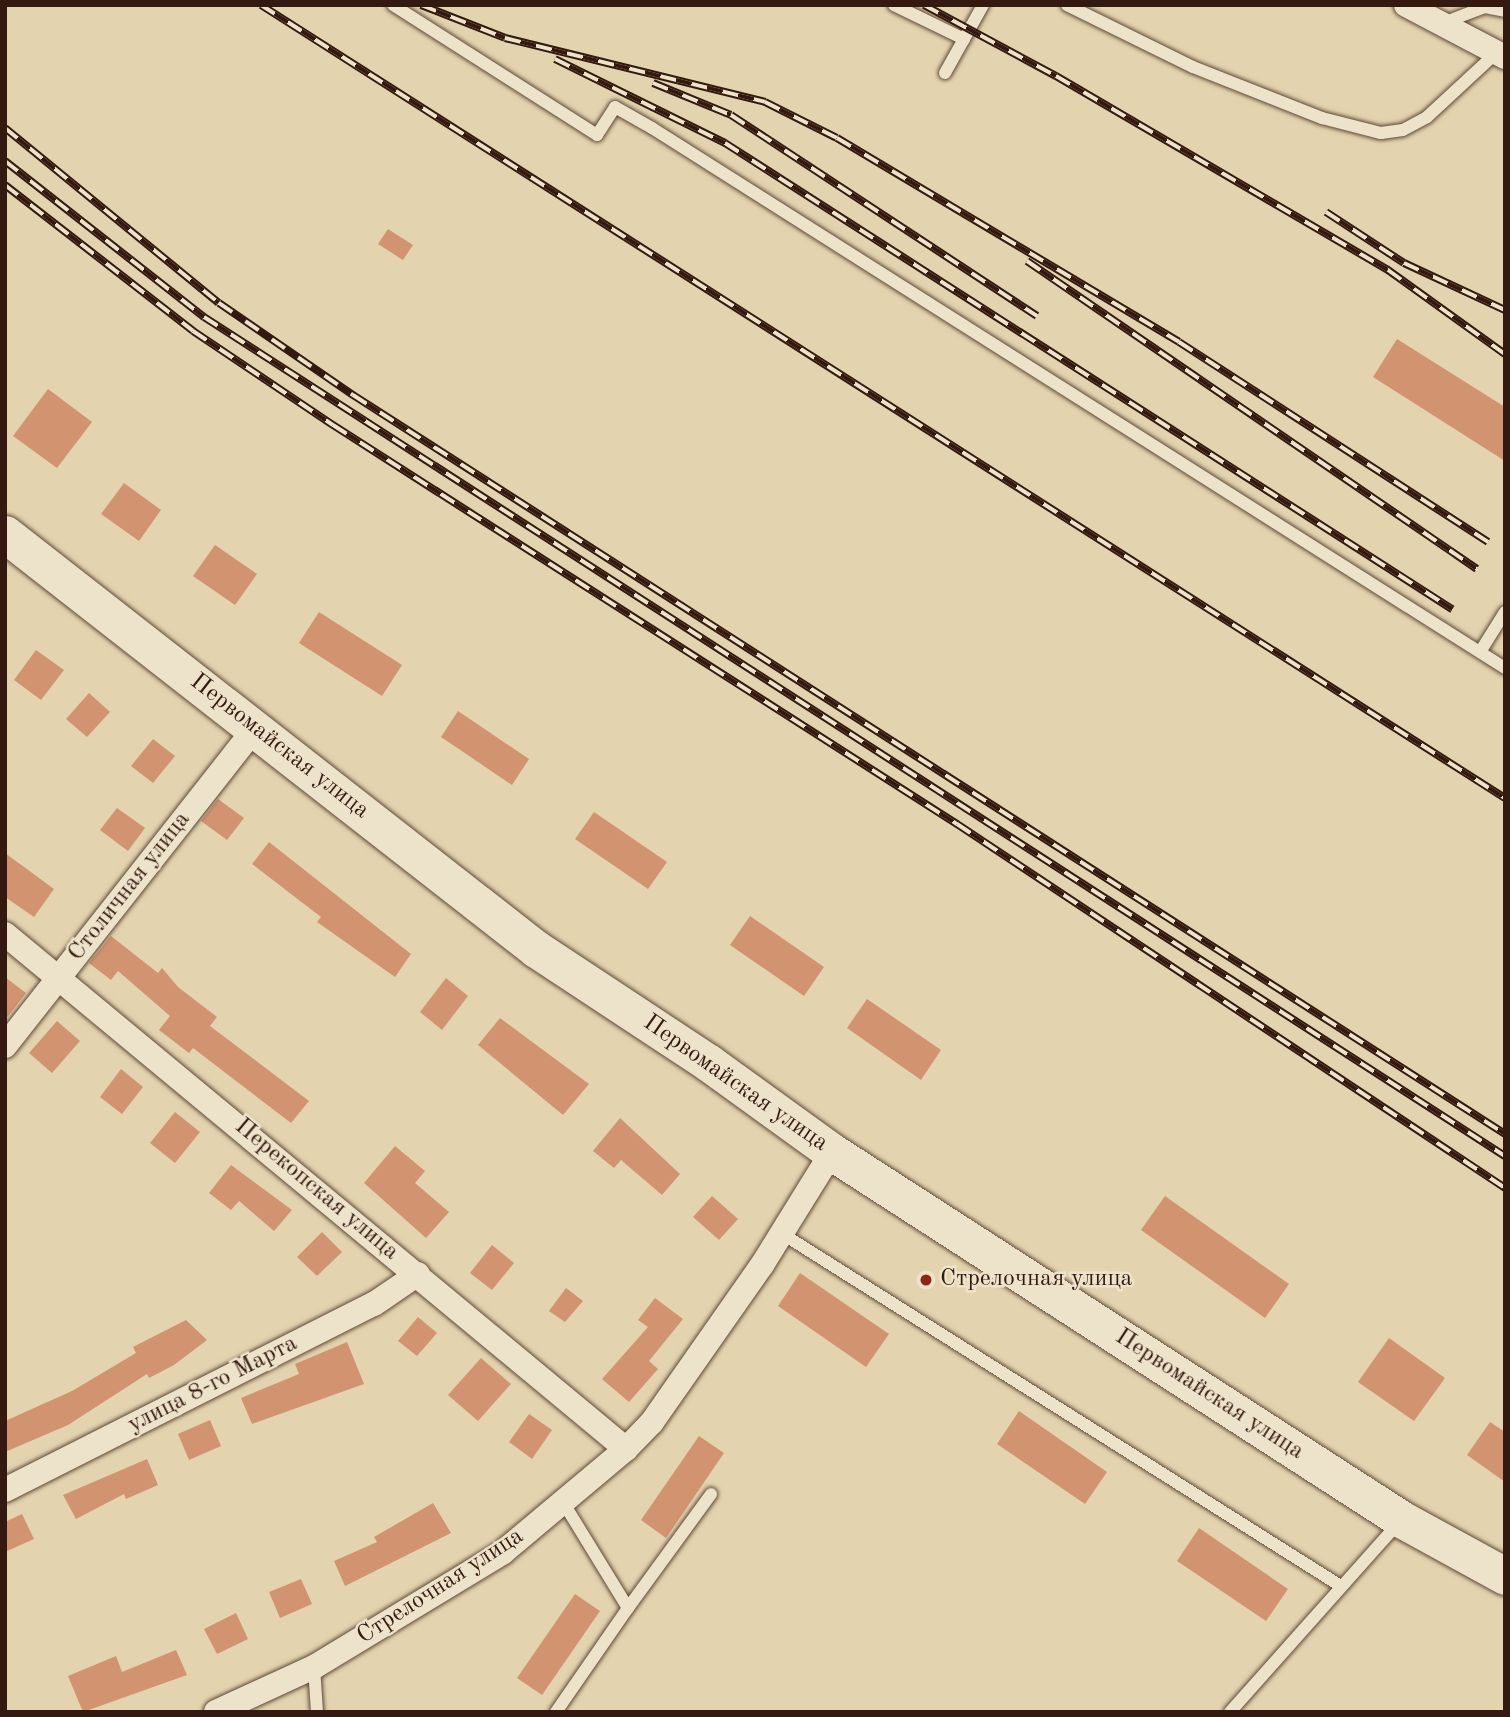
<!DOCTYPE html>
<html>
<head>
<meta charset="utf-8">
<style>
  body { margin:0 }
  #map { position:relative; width:1510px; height:1717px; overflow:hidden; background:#e3d4af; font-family:"Old Standard TT",serif }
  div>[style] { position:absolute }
  .building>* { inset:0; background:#d29370 }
  .roads { filter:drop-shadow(0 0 2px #604838) drop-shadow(0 0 2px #604838) }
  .service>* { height:12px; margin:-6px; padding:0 6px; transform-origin:6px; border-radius:6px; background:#ede3cb }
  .minor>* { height:24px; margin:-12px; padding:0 12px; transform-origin:12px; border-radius:12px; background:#ede3cb }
  .secondary>* { height:37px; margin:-18.5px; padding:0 18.5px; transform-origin:18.5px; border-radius:18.5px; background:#ede3cb }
  .rail>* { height:8px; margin-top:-4px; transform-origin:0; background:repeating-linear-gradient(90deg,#ede3cb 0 16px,#341910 0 32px); box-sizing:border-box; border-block:2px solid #341910 }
  .dots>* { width:19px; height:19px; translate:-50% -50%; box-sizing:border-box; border:4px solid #ede3cb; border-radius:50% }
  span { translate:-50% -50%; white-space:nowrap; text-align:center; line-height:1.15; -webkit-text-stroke:5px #ede3cb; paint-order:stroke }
  .street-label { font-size:24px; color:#341910 }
  .poi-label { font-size:24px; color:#341910 }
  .left { translate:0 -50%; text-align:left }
  .frame { position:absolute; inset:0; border:7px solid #341910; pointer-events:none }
</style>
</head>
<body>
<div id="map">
  <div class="building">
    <div style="clip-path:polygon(388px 229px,413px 245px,403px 260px,378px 244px)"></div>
    <div style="clip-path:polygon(1397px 339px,1505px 407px,1505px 461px,1373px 377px)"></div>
    <div style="clip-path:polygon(48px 389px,92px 422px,57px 468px,13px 436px)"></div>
    <div style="clip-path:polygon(124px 483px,161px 510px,139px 541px,101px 514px)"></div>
    <div style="clip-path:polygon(215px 545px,257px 574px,235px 605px,193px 576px)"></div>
    <div style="clip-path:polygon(319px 612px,402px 665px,382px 696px,299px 643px)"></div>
    <div style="clip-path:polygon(36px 650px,64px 670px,41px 700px,14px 680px)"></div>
    <div style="clip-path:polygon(89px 693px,110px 712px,87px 737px,66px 719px)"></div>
    <div style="clip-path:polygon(458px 711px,529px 759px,512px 785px,441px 737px)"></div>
    <div style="clip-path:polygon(153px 739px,175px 756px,153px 783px,131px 766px)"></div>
    <div style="clip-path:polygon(218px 799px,244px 818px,227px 840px,201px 821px)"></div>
    <div style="clip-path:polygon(117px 808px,145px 828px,128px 851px,100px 830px)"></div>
    <div style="clip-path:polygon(594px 812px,667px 862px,648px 889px,575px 839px)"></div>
    <div style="clip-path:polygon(269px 842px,411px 954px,395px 977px,317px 922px,321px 917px,252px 864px)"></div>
    <div style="clip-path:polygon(5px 853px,54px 889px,34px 917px,5px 897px)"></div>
    <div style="clip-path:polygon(750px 916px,824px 967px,804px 996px,730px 945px)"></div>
    <div style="clip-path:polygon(111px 936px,158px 973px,162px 968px,178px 987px,217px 1017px,210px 1026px,309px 1101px,291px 1123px,193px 1048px,189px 1053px,159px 1030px,170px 1016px,118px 971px,111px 980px,89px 963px)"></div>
    <div style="clip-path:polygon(5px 977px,26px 993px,5px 1020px)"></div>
    <div style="clip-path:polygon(446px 978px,468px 996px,442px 1030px,420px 1012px)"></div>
    <div style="clip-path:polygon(867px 999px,941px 1050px,921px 1080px,847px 1028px)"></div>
    <div style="clip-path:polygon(500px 1018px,589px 1084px,563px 1115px,478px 1045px)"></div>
    <div style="clip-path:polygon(57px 1021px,80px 1041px,52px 1073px,29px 1053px)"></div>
    <div style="clip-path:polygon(121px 1069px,143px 1087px,122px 1114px,100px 1097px)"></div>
    <div style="clip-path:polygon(175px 1112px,200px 1132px,175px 1163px,150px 1143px)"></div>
    <div style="clip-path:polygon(620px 1118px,680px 1174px,662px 1195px,621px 1160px,614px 1168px,593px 1151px)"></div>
    <div style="clip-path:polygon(395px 1146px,425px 1171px,415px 1183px,449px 1212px,426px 1238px,364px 1183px)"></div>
    <div style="clip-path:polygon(231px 1165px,292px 1210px,274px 1231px,239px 1201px,231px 1210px,209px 1193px)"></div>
    <div style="clip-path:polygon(712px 1196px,738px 1219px,719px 1240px,693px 1217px)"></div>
    <div style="clip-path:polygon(1165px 1196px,1289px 1284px,1265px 1318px,1141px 1230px)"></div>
    <div style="clip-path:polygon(322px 1232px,342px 1252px,317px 1276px,297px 1257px)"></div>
    <div style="clip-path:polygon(492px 1245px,514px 1263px,492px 1290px,470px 1273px)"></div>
    <div style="clip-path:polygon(800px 1273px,889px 1334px,866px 1367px,778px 1306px)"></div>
    <div style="clip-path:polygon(566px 1288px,583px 1301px,565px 1322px,549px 1311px)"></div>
    <div style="clip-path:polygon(655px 1298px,683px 1319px,649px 1361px,658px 1369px,629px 1402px,602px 1379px,648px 1327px,638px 1320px)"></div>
    <div style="clip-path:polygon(418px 1317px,437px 1333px,417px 1356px,398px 1341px)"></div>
    <div style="clip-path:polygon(186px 1320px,207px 1340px,174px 1365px,149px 1378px,147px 1374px,68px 1425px,5px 1452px,5px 1421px,72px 1391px,136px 1353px,133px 1347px)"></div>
    <div style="clip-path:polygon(1389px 1338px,1445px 1378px,1414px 1421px,1358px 1382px)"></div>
    <div style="clip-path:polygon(347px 1342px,364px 1384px,252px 1424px,241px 1398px,299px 1374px,295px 1364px)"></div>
    <div style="clip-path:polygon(481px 1358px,511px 1384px,478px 1421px,448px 1395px)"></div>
    <div style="clip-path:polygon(1019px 1411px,1107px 1472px,1085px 1504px,997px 1444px)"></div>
    <div style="clip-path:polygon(529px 1414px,552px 1430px,532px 1459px,509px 1442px)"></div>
    <div style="clip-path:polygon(210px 1420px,221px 1446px,189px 1460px,178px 1434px)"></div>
    <div style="clip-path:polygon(1490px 1422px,1505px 1432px,1505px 1482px,1467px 1455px)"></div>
    <div style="clip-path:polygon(699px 1436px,724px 1453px,666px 1538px,641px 1520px)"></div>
    <div style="clip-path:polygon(147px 1459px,158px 1485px,126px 1499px,124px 1494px,76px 1519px,63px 1495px)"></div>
    <div style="clip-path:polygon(433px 1503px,451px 1533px,345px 1586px,334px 1561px,377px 1542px,374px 1537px)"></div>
    <div style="clip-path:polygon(22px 1514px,34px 1539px,5px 1552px,5px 1522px)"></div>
    <div style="clip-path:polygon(1199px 1528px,1288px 1589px,1266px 1621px,1177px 1561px)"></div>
    <div style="clip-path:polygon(301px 1579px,312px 1604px,280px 1618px,269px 1592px)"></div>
    <div style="clip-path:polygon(575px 1594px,600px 1611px,542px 1695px,517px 1678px)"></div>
    <div style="clip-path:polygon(236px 1613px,248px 1639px,217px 1654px,204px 1629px)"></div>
    <div style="clip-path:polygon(176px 1650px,187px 1675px,83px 1712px,68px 1676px,116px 1656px,122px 1672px)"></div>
  </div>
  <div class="roads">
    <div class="service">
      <div style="left:393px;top:5px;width:242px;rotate:32.5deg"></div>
      <div style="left:597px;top:135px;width:33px;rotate:-57deg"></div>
      <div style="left:615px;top:107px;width:43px;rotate:29.6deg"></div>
      <div style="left:652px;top:128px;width:1010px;rotate:32.34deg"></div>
      <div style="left:894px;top:5px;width:78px;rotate:25.9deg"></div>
      <div style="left:1067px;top:5px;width:140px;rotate:26.2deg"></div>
      <div style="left:1193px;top:67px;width:139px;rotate:21.6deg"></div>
      <div style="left:1322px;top:118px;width:61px;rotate:14.3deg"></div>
      <div style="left:1381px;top:133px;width:22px;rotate:-8deg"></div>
      <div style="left:1403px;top:130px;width:27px;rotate:-28deg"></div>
      <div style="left:1427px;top:117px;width:94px;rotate:-42.8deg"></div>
      <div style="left:1443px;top:23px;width:45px;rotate:-20.9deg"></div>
      <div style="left:1485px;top:7px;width:20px;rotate:11deg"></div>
      <div style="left:945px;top:73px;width:78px;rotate:-60.8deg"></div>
      <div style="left:1480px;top:652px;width:47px;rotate:-58deg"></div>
      <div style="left:781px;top:1233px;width:660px;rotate:32.24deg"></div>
      <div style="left:628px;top:1608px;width:141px;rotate:-53.9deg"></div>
      <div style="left:314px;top:1667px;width:45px;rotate:86.2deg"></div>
      <div style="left:556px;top:1712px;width:126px;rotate:-55.3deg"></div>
      <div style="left:628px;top:1608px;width:124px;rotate:-121.5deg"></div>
      <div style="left:1230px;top:1712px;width:254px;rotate:-48.3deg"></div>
    </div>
    <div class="minor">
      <div style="left:1406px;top:5px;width:112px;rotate:27.7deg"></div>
      <div style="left:5px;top:934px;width:807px;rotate:39.67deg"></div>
      <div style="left:5px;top:1046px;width:405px;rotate:-51.8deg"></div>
      <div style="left:5px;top:1490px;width:413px;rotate:-26.8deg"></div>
      <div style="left:374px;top:1304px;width:53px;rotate:-34.3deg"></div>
      <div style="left:216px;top:1712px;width:108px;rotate:-24.7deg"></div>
      <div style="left:314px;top:1667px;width:220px;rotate:-31.2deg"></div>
      <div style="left:502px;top:1553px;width:162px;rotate:-40deg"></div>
      <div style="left:626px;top:1449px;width:37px;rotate:-46deg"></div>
      <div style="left:652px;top:1422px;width:192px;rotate:-55deg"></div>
      <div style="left:762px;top:1265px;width:133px;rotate:-58.2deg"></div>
    </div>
    <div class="secondary">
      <div style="left:5px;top:534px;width:674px;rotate:38.01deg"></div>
      <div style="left:536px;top:949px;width:207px;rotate:33.4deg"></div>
      <div style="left:709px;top:1063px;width:152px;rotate:35.9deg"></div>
      <div style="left:832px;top:1152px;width:677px;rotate:32.82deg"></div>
      <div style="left:1401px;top:1519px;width:119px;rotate:28.7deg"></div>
    </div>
  </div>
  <div class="rail">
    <div style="left:261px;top:5px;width:1475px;rotate:32.52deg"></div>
    <div style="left:421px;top:5px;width:90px;rotate:21.4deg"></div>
    <div style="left:505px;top:38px;width:268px;rotate:13.8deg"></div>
    <div style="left:765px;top:102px;width:80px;rotate:26.6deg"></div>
    <div style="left:837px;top:138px;width:398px;rotate:30.8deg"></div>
    <div style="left:1179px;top:342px;width:368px;rotate:32.9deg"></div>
    <div style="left:924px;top:5px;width:150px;rotate:28.3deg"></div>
    <div style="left:1056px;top:76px;width:385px;rotate:30.3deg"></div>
    <div style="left:1388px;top:270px;width:144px;rotate:35.7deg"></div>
    <div style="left:555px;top:59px;width:190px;rotate:26.3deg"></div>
    <div style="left:725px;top:143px;width:864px;rotate:32.66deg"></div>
    <div style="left:653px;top:83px;width:84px;rotate:22.3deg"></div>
    <div style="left:731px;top:115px;width:366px;rotate:33.3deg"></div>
    <div style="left:5px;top:128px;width:276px;rotate:39.3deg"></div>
    <div style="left:219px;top:303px;width:163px;rotate:34.5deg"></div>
    <div style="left:353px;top:395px;width:1369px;rotate:32.68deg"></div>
    <div style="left:5px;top:161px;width:253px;rotate:38.1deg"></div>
    <div style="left:204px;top:317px;width:1548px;rotate:32.82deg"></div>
    <div style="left:5px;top:185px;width:238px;rotate:37.8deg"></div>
    <div style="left:193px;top:331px;width:169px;rotate:33.9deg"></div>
    <div style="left:333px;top:425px;width:741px;rotate:32.6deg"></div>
    <div style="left:957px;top:824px;width:658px;rotate:33.59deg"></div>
    <div style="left:1326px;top:212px;width:93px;rotate:33.2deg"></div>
    <div style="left:1404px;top:263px;width:111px;rotate:25deg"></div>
    <div style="left:1027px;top:261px;width:545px;rotate:34.39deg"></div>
  </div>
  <div class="dots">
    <div style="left:926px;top:1280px;background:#8f2418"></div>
  </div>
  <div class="street-label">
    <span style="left:279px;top:747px;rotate:38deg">Первомайская улица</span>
    <span style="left:130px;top:887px;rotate:-52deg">Столичная улица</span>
    <span style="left:735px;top:1084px;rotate:35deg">Первомайская улица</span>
    <span style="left:316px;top:1190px;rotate:40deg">Перекопская улица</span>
    <span style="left:213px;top:1385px;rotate:-27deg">улица 8-го Марта</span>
    <span style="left:1209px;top:1395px;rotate:33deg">Первомайская улица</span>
    <span style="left:441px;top:1587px;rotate:-33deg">Стрелочная улица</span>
  </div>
  <div class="poi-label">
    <span class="left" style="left:940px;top:1280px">Стрелочная улица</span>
  </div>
  <div class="frame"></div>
</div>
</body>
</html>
